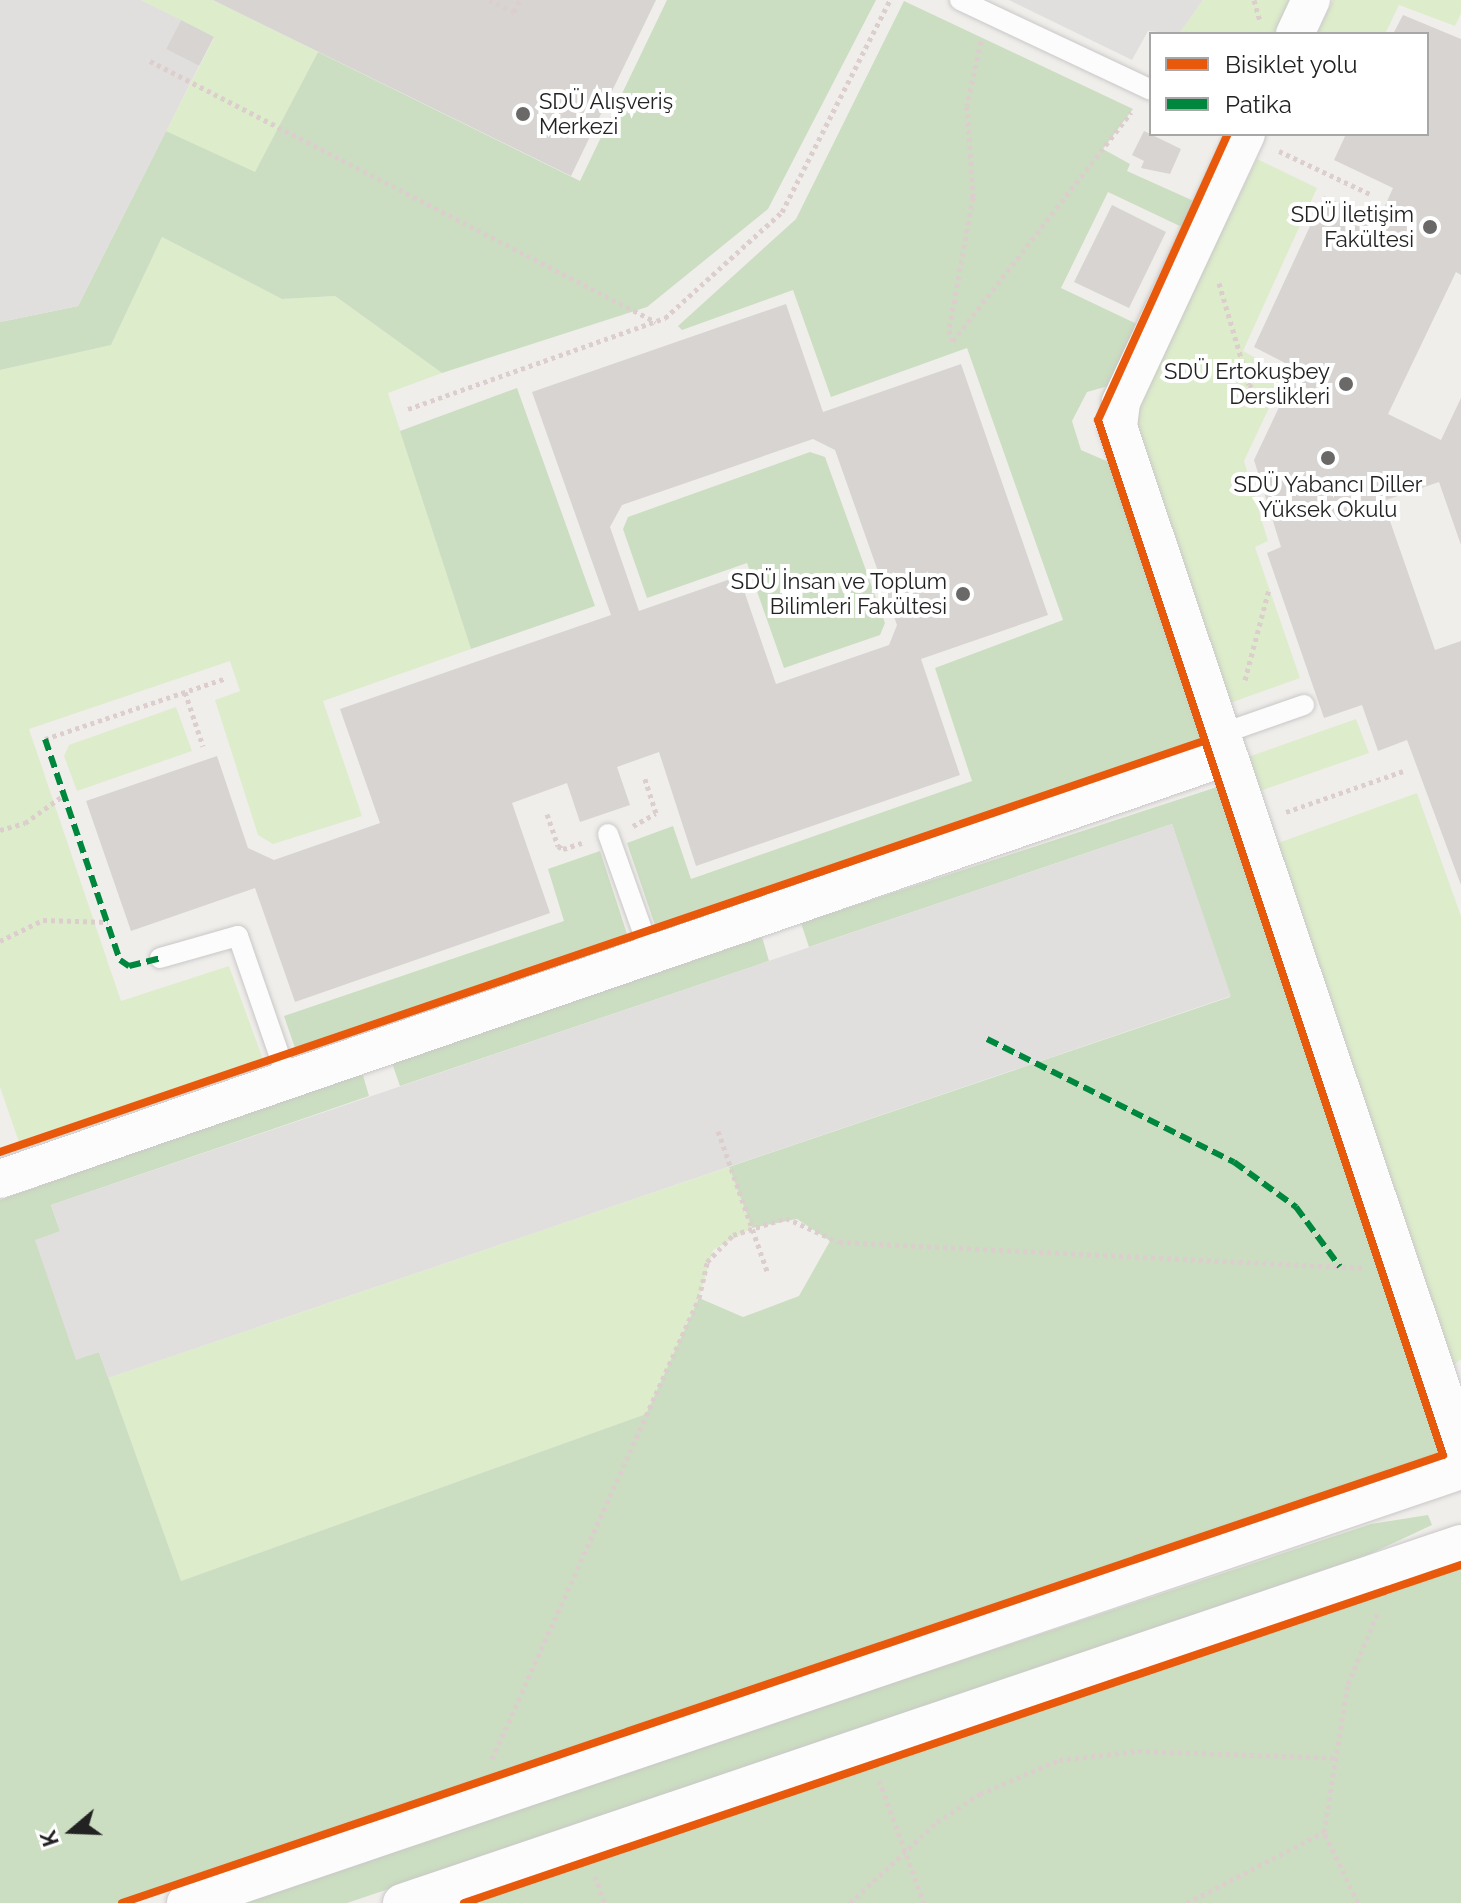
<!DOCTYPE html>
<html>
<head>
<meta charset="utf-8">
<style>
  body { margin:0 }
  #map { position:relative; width:1461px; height:1903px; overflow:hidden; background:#f0eeeb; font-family:Raleway,sans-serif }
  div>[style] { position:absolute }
  .grass>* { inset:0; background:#ddeccb }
  .forest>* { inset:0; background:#cbdec1 }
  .parking>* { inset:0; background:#e0dfde }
  .building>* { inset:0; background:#d7d4d2 }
  .path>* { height:5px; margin-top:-2.5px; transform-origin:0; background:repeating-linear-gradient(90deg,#dccecd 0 4px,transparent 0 8px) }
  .roads { filter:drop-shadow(0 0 2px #c9c8c7) drop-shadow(0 0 2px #c9c8c7) }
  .service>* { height:20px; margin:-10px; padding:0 10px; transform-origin:10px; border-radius:10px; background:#fdfcfc }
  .minor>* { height:38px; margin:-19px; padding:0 19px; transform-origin:19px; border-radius:19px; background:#fdfcfc }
  .quiet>* { height:6px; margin-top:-3px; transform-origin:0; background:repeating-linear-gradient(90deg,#00873e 0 12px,transparent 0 18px) }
  .cycleway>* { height:8px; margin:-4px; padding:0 4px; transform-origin:4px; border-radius:4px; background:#e8590c }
  .dots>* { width:22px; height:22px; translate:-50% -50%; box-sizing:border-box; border:4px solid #fff; border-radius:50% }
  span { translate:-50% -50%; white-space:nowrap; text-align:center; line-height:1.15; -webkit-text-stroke:8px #fff; paint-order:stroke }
  .poi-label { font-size:22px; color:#222 }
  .left { translate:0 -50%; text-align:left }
  .right { translate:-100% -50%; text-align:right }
  .legend { position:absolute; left:1149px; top:32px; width:280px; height:104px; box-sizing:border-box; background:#fff; border:2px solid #a7a7a7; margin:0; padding:10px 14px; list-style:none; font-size:24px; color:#222 }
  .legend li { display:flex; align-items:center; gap:16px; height:40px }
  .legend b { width:40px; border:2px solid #a7a7a7 }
  .north { position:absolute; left:32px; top:1791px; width:80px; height:80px; -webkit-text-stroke:6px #fff; paint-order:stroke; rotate:251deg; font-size:22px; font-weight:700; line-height:32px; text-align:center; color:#222 }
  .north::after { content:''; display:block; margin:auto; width:28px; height:36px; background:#222; clip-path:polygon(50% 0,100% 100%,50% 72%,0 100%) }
</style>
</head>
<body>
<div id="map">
  <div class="grass">
    <div style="clip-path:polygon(141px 0,213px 0,318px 52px,255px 173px,166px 131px,214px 38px)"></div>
    <div style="clip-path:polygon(1203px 0,1290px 0,1274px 34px,1179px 34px)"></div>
    <div style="clip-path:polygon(1333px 0,1461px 0,1461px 13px,1455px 26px,1399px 5px,1385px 34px,1317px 34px)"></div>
    <div style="clip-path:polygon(1257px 159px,1317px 188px,1243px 351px,1285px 374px,1244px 461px,1268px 541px,1255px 547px,1300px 678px,1230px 703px,1135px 421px,1135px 410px)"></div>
    <div style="clip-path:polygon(162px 237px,282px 299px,335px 296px,442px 373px,388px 393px,471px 649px,323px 701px,362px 816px,273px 844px,258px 835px,215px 700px,240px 691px,230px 661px,29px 729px,121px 1001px,229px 966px,264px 1062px,20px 1145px,0 1087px,0 370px,111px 345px)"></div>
    <div style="clip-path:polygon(176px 707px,192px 751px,77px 791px,64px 756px,69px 745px)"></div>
    <div style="clip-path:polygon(1356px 719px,1369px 753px,1260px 791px,1248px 757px)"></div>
    <div style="clip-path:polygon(1417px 793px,1461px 916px,1461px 1359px,1454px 1365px,1278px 843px)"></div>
    <div style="clip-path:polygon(729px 1167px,752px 1228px,713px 1250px,699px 1298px,646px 1414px,181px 1581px,108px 1378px)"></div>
  </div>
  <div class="forest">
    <div style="clip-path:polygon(667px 0,876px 0,768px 209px,647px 307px,442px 373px,335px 296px,282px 299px,162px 237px,111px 345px,0 370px,0 322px,78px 306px,166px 131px,255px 172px,318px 52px,580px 181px)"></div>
    <div style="clip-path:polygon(904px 1px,1133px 109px,1103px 149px,1130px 164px,1127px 171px,1196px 202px,1184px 228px,1108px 192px,1061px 288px,1139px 325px,1112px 385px,1087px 392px,1072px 421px,1081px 450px,1111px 463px,1204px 741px,656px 928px,627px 843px,673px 826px,691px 879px,972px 781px,935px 668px,1063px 620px,967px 348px,831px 397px,793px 290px,682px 330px,678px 326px,796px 219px)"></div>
    <div style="clip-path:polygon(517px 388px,595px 606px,471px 649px,400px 431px)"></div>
    <div style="clip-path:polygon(810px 452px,825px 457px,885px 623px,880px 635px,784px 668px,747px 563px,647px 598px,623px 529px,628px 517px)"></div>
    <div style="clip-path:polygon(1220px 786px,1443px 1455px,122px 1903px,0 1903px,0 1200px,362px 1072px,369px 1096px,51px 1205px,60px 1231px,76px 1359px,99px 1352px,181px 1581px,646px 1414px,699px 1298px,743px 1317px,799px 1296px,830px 1241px,797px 1219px,752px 1228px,729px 1167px,1230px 997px,1172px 824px,809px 947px,801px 923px)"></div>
    <div style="clip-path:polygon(600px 851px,628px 937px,296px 1051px,284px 1016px,564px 921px,548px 869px)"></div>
    <div style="clip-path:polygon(762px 937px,769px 961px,400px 1086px,392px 1063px)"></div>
    <div style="clip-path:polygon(1428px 1515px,1432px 1525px,1327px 1574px,347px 1903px,232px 1903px,1371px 1524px)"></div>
    <div style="clip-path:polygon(1461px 1565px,1461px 1903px,464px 1903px,589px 1860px)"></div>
  </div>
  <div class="parking">
    <div style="clip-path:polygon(0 0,141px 0,181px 20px,166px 49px,199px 66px,78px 306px,0 322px)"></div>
    <div style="clip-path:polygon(1009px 0,1203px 0,1179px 34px,1148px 31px,1132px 60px)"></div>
    <div style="clip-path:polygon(1172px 824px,1231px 996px,108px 1378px,99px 1352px,76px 1360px,35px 1240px,60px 1231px,51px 1205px)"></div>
  </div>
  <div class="building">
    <div style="clip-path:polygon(213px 0,656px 0,571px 176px)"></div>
    <div style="clip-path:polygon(1403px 15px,1461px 39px,1461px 275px,1456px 272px,1388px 414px,1441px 440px,1461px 398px,1461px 545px,1439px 482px,1383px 501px,1435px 650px,1461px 641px,1461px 885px,1407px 740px,1378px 751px,1362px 705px,1324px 718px,1267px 553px,1281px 547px,1254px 460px,1297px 369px,1254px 347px,1324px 196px,1378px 221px,1393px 188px,1334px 160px,1346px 134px,1427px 134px,1427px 34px,1393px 34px)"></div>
    <div style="clip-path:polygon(181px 20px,214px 37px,199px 66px,166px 49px)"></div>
    <div style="clip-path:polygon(1144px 131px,1181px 149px,1170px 174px,1141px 168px,1144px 161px,1132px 155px)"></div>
    <div style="clip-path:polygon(1112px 205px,1166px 232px,1129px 308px,1074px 282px)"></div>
    <div style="clip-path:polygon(evenodd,786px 304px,823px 412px,961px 364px,1048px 615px,921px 659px,960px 775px,696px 866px,659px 752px,617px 767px,630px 805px,580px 822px,567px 783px,512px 803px,550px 913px,295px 1002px,255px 888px,131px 931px,86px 801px,217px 756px,248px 848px,274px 860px,380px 823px,340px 709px,611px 615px,532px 392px,786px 304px,813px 439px,835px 450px,897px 625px,889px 645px,776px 684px,739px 576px,639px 611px,610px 527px,622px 505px,813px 439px)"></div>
  </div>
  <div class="path">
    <div style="left:489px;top:0;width:28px;rotate:26deg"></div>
    <div style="left:514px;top:12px;width:13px;rotate:-63deg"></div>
    <div style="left:1254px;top:0;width:22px;rotate:74deg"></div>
    <div style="left:981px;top:41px;width:66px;rotate:102.2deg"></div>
    <div style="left:967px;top:106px;width:91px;rotate:86.2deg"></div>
    <div style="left:973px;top:197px;width:135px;rotate:100.2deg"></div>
    <div style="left:949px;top:330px;width:12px;rotate:70deg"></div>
    <div style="left:953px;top:341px;width:290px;rotate:-52.1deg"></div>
    <div style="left:150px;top:61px;width:569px;rotate:27.29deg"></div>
    <div style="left:1279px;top:151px;width:103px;rotate:25.3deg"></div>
    <div style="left:1219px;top:283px;width:106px;rotate:73.6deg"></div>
    <div style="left:1249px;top:385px;width:28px;rotate:35deg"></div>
    <div style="left:408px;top:409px;width:273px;rotate:-19.5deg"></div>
    <div style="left:665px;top:318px;width:158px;rotate:-42.2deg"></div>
    <div style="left:782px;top:212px;width:238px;rotate:-63deg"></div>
    <div style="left:1245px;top:680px;width:94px;rotate:-75.2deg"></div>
    <div style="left:185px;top:692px;width:57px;rotate:71.6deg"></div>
    <div style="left:45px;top:739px;width:191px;rotate:-18.6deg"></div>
    <div style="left:1286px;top:812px;width:124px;rotate:-19.3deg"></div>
    <div style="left:547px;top:814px;width:34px;rotate:71deg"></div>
    <div style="left:558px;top:846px;width:6px;rotate:31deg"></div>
    <div style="left:563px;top:849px;width:20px;rotate:-18deg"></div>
    <div style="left:633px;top:826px;width:26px;rotate:-29deg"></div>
    <div style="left:656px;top:813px;width:38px;rotate:-108deg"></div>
    <div style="left:0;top:830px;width:26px;rotate:-16deg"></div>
    <div style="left:25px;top:823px;width:48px;rotate:-35.7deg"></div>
    <div style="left:0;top:941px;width:48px;rotate:-26deg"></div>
    <div style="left:43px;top:920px;width:65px;rotate:1.8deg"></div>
    <div style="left:718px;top:1131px;width:151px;rotate:70.7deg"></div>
    <div style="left:492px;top:1759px;width:505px;rotate:-65.82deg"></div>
    <div style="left:699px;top:1298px;width:37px;rotate:-77deg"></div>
    <div style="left:707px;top:1262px;width:37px;rotate:-46deg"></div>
    <div style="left:733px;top:1235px;width:56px;rotate:-17.8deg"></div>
    <div style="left:786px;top:1218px;width:58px;rotate:24.4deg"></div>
    <div style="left:839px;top:1242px;width:526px;rotate:2.84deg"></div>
    <div style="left:879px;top:1780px;width:131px;rotate:69.9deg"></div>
    <div style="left:595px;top:1876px;width:29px;rotate:70deg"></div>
    <div style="left:850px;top:1903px;width:119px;rotate:-43deg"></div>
    <div style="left:937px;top:1822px;width:51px;rotate:-33.1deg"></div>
    <div style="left:980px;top:1794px;width:86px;rotate:-23.3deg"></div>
    <div style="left:1059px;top:1760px;width:80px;rotate:-6.5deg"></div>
    <div style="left:1138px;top:1751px;width:198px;rotate:2deg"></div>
    <div style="left:1187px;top:1903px;width:154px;rotate:-27.4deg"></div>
    <div style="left:1358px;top:1903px;width:79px;rotate:-115.6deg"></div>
    <div style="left:1324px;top:1832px;width:150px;rotate:-80.8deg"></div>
    <div style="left:1348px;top:1684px;width:78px;rotate:-67.4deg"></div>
  </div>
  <div class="roads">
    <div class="service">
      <div style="left:960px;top:0;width:211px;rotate:25.2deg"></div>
      <div style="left:1221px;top:734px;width:88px;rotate:-19.3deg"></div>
      <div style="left:608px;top:834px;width:128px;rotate:70.4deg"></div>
      <div style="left:160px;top:958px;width:81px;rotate:-15.8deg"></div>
      <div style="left:238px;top:936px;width:152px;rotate:70.9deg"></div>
    </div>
    <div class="minor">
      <div style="left:1295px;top:34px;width:38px;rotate:-65deg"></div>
      <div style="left:1246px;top:134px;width:296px;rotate:115deg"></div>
      <div style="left:1121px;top:402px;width:25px;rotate:97deg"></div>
      <div style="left:1118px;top:427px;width:1076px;rotate:71.41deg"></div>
      <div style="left:0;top:1179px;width:1299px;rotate:-19.01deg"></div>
      <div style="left:186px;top:1903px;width:1347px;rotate:-18.76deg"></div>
      <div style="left:402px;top:1903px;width:1118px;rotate:-18.73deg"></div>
    </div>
  </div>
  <div class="quiet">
    <div style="left:45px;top:739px;width:233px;rotate:71.3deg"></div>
    <div style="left:120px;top:960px;width:11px;rotate:34deg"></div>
    <div style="left:129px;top:966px;width:32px;rotate:-14deg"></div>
    <div style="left:987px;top:1039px;width:276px;rotate:26.5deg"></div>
    <div style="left:1234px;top:1162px;width:77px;rotate:36deg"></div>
    <div style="left:1296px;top:1207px;width:74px;rotate:53.7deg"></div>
  </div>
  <div class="cycleway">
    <div style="left:0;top:1152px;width:1272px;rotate:-18.85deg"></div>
    <div style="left:122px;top:1903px;width:1395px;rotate:-18.73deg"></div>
    <div style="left:1443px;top:1455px;width:1091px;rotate:-108.43deg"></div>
    <div style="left:1098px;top:420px;width:314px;rotate:-65.6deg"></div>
    <div style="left:464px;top:1903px;width:1053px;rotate:-18.73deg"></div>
  </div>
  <div class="dots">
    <div style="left:523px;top:114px;background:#6a6968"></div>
    <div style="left:1430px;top:227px;background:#6a6968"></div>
    <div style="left:1346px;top:384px;background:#6a6968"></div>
    <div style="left:1328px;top:458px;background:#6a6968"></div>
    <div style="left:963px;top:594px;background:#6a6968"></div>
  </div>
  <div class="poi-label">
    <span class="left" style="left:539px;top:114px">SDÜ Alışveriş<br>Merkezi</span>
    <span class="right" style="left:1414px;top:227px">SDÜ İletişim<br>Fakültesi</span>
    <span class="right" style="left:1330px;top:384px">SDÜ Ertokuşbey<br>Derslikleri</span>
    <span style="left:1328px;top:497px">SDÜ Yabancı Diller<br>Yüksek Okulu</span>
    <span class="right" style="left:947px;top:594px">SDÜ İnsan ve Toplum<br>Bilimleri Fakültesi</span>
  </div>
  <ul class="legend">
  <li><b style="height:10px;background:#e8590c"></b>Bisiklet yolu</li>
  <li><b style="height:10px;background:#00873e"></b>Patika</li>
  </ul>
  <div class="north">K</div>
</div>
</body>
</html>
